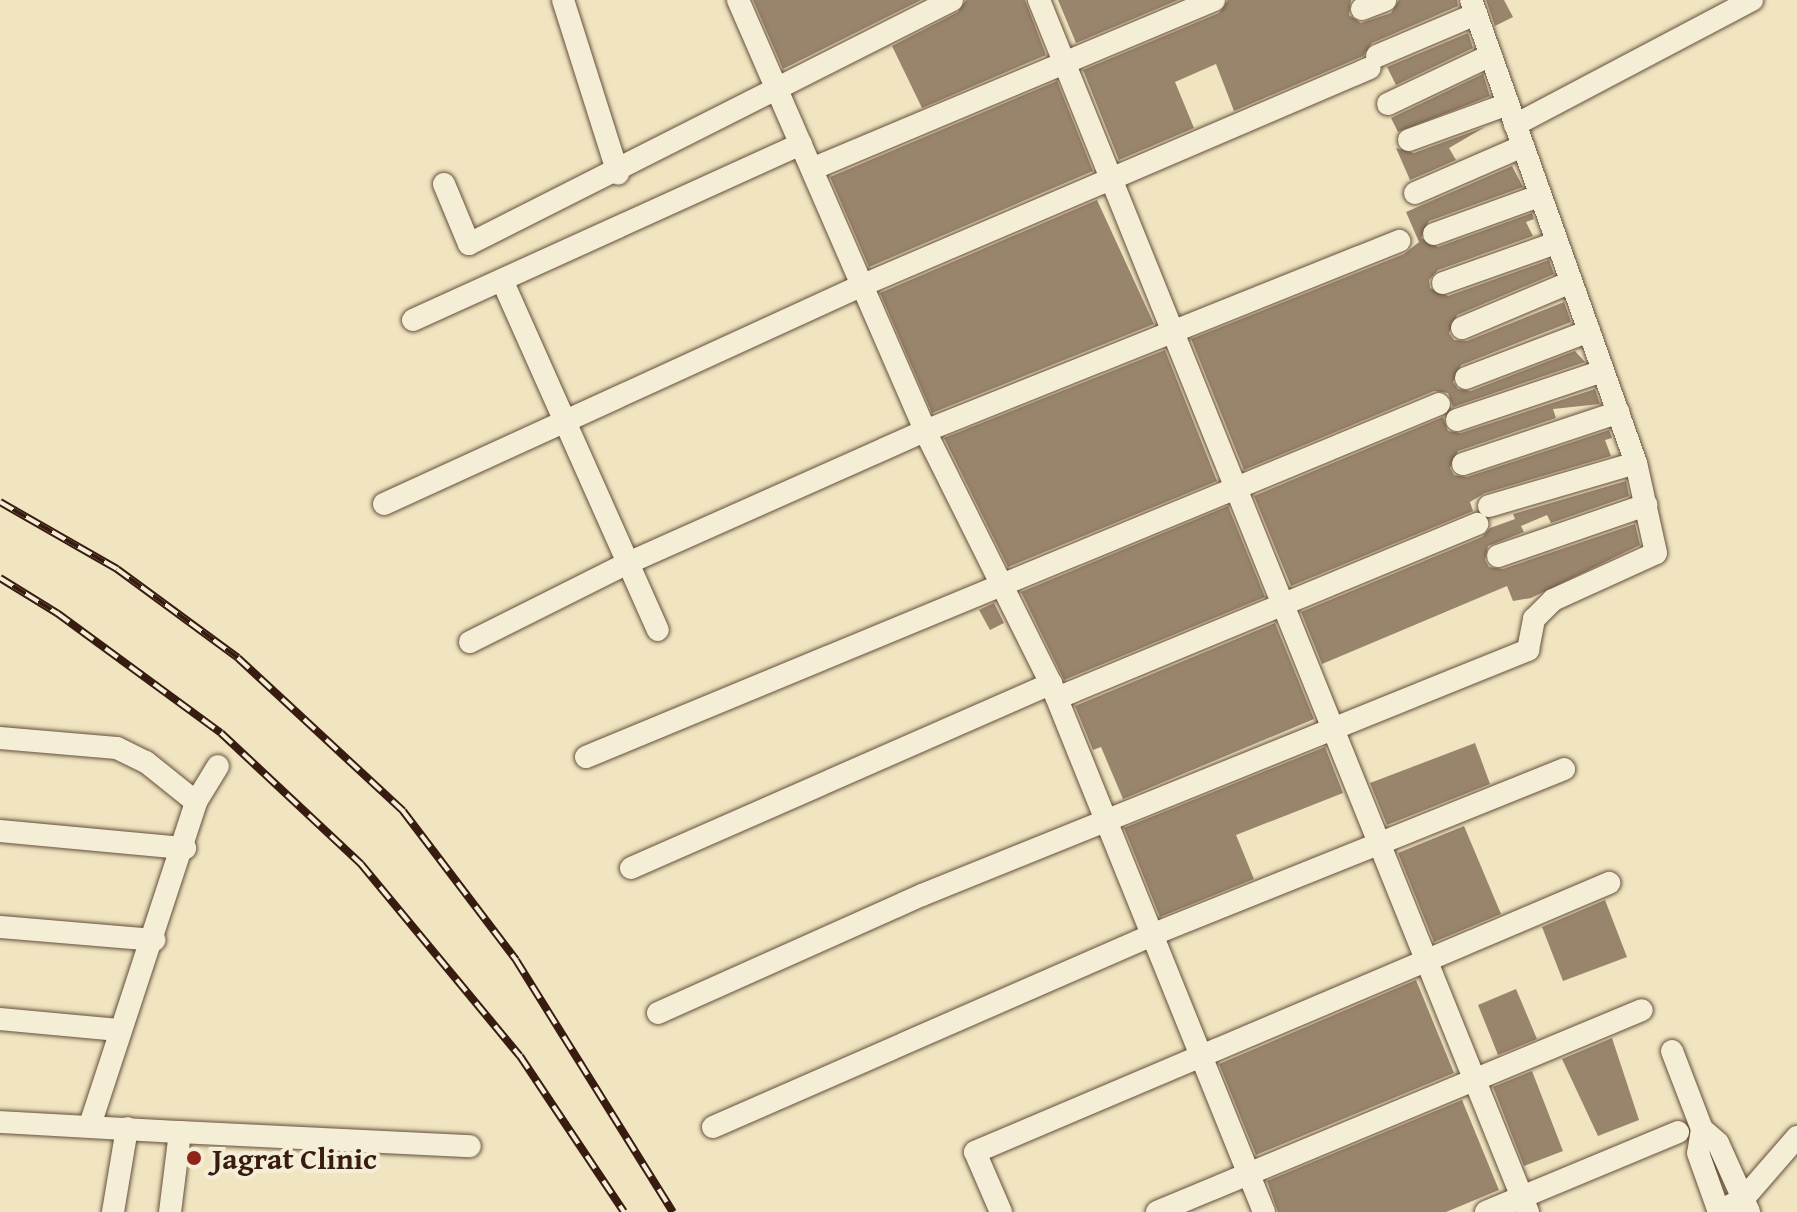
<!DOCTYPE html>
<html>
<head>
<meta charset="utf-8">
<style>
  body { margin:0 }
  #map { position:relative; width:1797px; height:1212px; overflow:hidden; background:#f0e5c0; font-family:"Gentium Book Plus",serif }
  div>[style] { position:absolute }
  .building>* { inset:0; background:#98856c }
  .roads { filter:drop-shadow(0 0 2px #664e3c) drop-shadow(0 0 2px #664e3c) }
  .minor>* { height:22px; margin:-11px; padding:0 11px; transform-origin:11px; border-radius:11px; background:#f5eed6 }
  .rail>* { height:8px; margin-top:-4px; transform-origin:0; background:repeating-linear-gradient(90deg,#f5eed6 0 15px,#381c10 0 30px); box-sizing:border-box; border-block:2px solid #381c10 }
  .dots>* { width:22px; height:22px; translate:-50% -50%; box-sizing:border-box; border:4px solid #f5eed6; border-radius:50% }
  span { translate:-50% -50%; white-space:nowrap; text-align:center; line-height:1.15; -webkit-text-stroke:8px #f5eed6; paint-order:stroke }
  .poi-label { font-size:30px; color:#381c10; font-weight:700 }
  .left { translate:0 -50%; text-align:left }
</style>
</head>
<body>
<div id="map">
  <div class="building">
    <div style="clip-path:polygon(753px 0,921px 0,783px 69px)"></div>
    <div style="clip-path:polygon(966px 0,1025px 0,1046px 55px,922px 108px,892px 46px,958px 12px)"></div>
    <div style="clip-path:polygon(1058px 0,1178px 0,1076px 43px)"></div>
    <div style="clip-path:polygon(1228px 0,1351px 0,1349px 15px,1361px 23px,1391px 13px,1399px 0,1457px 0,1458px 6px,1372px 43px,1363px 56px,1234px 111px,1216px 64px,1175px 82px,1194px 128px,1119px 160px,1083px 70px,1219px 13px)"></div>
    <div style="clip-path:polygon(1486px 0,1504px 0,1513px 17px,1495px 26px)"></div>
    <div style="clip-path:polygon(1468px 33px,1473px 48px,1396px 85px,1387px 67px)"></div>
    <div style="clip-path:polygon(1483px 74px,1490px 96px,1398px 132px,1391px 118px)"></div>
    <div style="clip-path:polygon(1057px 81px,1093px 171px,869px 267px,830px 177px)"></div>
    <div style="clip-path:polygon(1485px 127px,1449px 148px,1456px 160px,1410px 180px,1396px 148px,1414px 153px)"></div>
    <div style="clip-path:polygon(1512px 166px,1523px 187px,1429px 221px,1421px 238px,1438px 247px,1532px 213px,1534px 219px,1526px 222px,1533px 236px,1438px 270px,1429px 280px,1430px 288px,1448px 296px,1549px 260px,1554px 274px,1457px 315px,1449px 333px,1454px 340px,1467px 341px,1564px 302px,1571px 322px,1461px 365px,1453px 382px,1458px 389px,1471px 391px,1575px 351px,1585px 362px,1453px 407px,1448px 393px,1434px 391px,1244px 470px,1191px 339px,1404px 254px,1419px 242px,1406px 212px)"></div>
    <div style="clip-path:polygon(1097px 200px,1154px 324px,932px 413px,880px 293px)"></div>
    <div style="clip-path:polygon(1165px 350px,1217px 481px,1008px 567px,944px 438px)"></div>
    <div style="clip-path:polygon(1595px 389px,1600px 404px,1553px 409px,1556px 418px,1458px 451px,1450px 468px,1454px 475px,1467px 477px,1609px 430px,1612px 438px,1605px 440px,1611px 456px,1485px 493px,1470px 502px,1473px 511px,1291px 586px,1254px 496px,1443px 417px,1448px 431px,1461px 433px)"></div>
    <div style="clip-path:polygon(1626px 481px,1629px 496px,1551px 523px,1547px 515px,1521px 526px,1524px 532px,1488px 546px,1485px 560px,1489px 567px,1503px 569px,1635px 524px,1640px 545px,1531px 598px,1513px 601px,1507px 586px,1322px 664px,1301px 612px,1482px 537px,1490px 528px,1515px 519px,1513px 514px)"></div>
    <div style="clip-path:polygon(1228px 506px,1265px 597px,1064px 680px,1021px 592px)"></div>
    <div style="clip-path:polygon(994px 603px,1004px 623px,990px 630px,979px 610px)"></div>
    <div style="clip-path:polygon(1275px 623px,1314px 719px,1123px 799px,1101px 747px,1093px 750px,1075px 706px)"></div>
    <div style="clip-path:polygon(1475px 743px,1490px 784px,1387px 825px,1370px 783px)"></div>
    <div style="clip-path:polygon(1325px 747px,1343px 793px,1236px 835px,1254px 879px,1160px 917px,1124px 828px)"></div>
    <div style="clip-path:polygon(1464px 826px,1501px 914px,1434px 942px,1398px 853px)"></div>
    <div style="clip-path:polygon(1605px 900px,1627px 957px,1563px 981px,1542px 927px)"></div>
    <div style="clip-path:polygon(1416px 980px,1454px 1073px,1256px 1155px,1219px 1064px)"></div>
    <div style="clip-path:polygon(1516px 989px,1537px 1039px,1498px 1055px,1478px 1005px)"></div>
    <div style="clip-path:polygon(1612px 1038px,1639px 1120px,1598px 1136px,1562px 1059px)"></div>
    <div style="clip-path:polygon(1532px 1071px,1563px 1151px,1524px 1166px,1493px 1087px)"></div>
    <div style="clip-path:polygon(1462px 1100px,1499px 1190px,1446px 1212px,1278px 1212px,1267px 1181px)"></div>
  </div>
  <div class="roads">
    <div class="minor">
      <div style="left:563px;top:0;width:182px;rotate:72.4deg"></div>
      <div style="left:738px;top:0;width:470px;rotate:66.5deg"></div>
      <div style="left:925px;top:431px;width:283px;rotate:63.5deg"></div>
      <div style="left:1051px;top:684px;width:569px;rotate:68.03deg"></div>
      <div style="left:1039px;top:0;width:1307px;rotate:68.03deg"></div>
      <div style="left:1362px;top:9px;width:25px;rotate:-21deg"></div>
      <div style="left:1377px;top:56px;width:108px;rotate:-23deg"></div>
      <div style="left:1388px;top:104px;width:114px;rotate:-25.4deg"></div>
      <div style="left:1515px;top:125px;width:268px;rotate:-27.8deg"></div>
      <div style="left:1409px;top:140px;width:105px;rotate:-20deg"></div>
      <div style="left:812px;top:169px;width:436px;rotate:-22.8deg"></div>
      <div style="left:444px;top:184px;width:65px;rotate:67.4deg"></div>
      <div style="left:469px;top:244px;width:541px;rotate:-26.8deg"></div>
      <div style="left:1415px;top:193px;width:116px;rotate:-23.5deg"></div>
      <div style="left:1434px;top:234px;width:112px;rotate:-19.9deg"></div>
      <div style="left:502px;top:280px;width:383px;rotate:66deg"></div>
      <div style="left:1443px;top:283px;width:120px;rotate:-19.5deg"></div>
      <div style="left:413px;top:320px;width:426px;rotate:-24.4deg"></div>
      <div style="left:1462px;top:328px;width:118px;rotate:-22.9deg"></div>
      <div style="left:1466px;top:378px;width:132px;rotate:-20.9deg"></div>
      <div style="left:1457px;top:420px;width:154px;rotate:-18.6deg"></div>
      <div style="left:1463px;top:464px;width:164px;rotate:-18.4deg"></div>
      <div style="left:384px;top:504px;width:527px;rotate:-24.57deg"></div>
      <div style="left:863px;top:285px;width:551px;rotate:-23.17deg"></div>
      <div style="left:1489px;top:506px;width:153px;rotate:-16.3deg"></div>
      <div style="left:1498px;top:556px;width:157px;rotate:-19deg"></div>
      <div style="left:470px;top:642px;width:177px;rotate:-26.6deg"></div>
      <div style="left:628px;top:563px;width:325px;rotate:-24deg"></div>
      <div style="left:925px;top:431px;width:511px;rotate:-21.84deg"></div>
      <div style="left:1057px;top:698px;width:455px;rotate:-22.5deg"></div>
      <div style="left:0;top:738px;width:117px;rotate:4.9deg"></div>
      <div style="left:117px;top:748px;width:32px;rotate:26deg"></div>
      <div style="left:146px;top:762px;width:64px;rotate:38.7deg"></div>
      <div style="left:586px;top:757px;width:923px;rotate:-22.48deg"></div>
      <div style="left:0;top:831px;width:186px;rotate:5.3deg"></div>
      <div style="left:631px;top:868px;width:459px;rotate:-23.7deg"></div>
      <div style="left:0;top:927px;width:155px;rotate:4.8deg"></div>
      <div style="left:658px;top:1013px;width:289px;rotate:-24.1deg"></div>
      <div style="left:922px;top:895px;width:654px;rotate:-22.01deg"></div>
      <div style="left:1528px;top:650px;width:32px;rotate:-79deg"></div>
      <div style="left:1534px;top:619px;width:27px;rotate:-45deg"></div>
      <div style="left:1553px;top:600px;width:113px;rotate:-24.5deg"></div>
      <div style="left:1656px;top:553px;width:92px;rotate:-102.5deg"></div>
      <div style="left:1636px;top:463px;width:492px;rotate:-109.6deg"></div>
      <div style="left:0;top:1019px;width:119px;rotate:5.3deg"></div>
      <div style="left:1672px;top:1051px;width:84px;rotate:69deg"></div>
      <div style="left:1702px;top:1129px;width:21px;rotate:41deg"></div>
      <div style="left:1718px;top:1143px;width:76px;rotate:65.8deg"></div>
      <div style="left:0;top:1122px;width:180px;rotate:3.2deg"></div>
      <div style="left:180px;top:1132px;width:81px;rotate:97.1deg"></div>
      <div style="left:90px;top:1125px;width:340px;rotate:-71.8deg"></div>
      <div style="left:196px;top:802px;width:42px;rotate:-58.6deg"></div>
      <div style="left:713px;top:1127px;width:481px;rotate:-23.6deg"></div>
      <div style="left:1154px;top:934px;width:442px;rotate:-21.9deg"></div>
      <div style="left:1702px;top:1129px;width:24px;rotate:99deg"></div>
      <div style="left:1698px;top:1153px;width:63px;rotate:70.4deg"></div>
      <div style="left:180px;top:1132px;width:290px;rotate:2.8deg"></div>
      <div style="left:113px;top:1212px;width:85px;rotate:-80.5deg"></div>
      <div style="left:1001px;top:1212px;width:65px;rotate:-113.4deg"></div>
      <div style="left:975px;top:1152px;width:689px;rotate:-22.99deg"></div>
      <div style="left:1157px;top:1212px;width:525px;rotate:-22.61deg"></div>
      <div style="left:1486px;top:1212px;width:208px;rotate:-22.6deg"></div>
      <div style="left:1718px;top:1212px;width:30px;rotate:-28deg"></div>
      <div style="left:1744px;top:1198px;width:81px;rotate:-49deg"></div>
    </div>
  </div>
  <div class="rail">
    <div style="left:0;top:502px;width:135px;rotate:29.8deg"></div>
    <div style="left:117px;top:569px;width:150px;rotate:36.3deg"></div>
    <div style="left:238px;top:658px;width:225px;rotate:42.8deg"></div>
    <div style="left:403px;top:811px;width:187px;rotate:52.8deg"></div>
    <div style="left:516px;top:960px;width:297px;rotate:58.1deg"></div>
    <div style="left:0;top:578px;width:67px;rotate:31.6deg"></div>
    <div style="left:57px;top:613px;width:203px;rotate:36.2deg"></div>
    <div style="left:221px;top:733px;width:192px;rotate:43.1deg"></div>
    <div style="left:361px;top:864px;width:249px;rotate:50.4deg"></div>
    <div style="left:520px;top:1056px;width:187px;rotate:56.3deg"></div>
  </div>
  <div class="dots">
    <div style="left:194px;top:1158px;background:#8f2418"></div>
  </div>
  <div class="poi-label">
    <span class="left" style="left:212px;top:1158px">Jagrat Clinic</span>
  </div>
</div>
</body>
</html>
